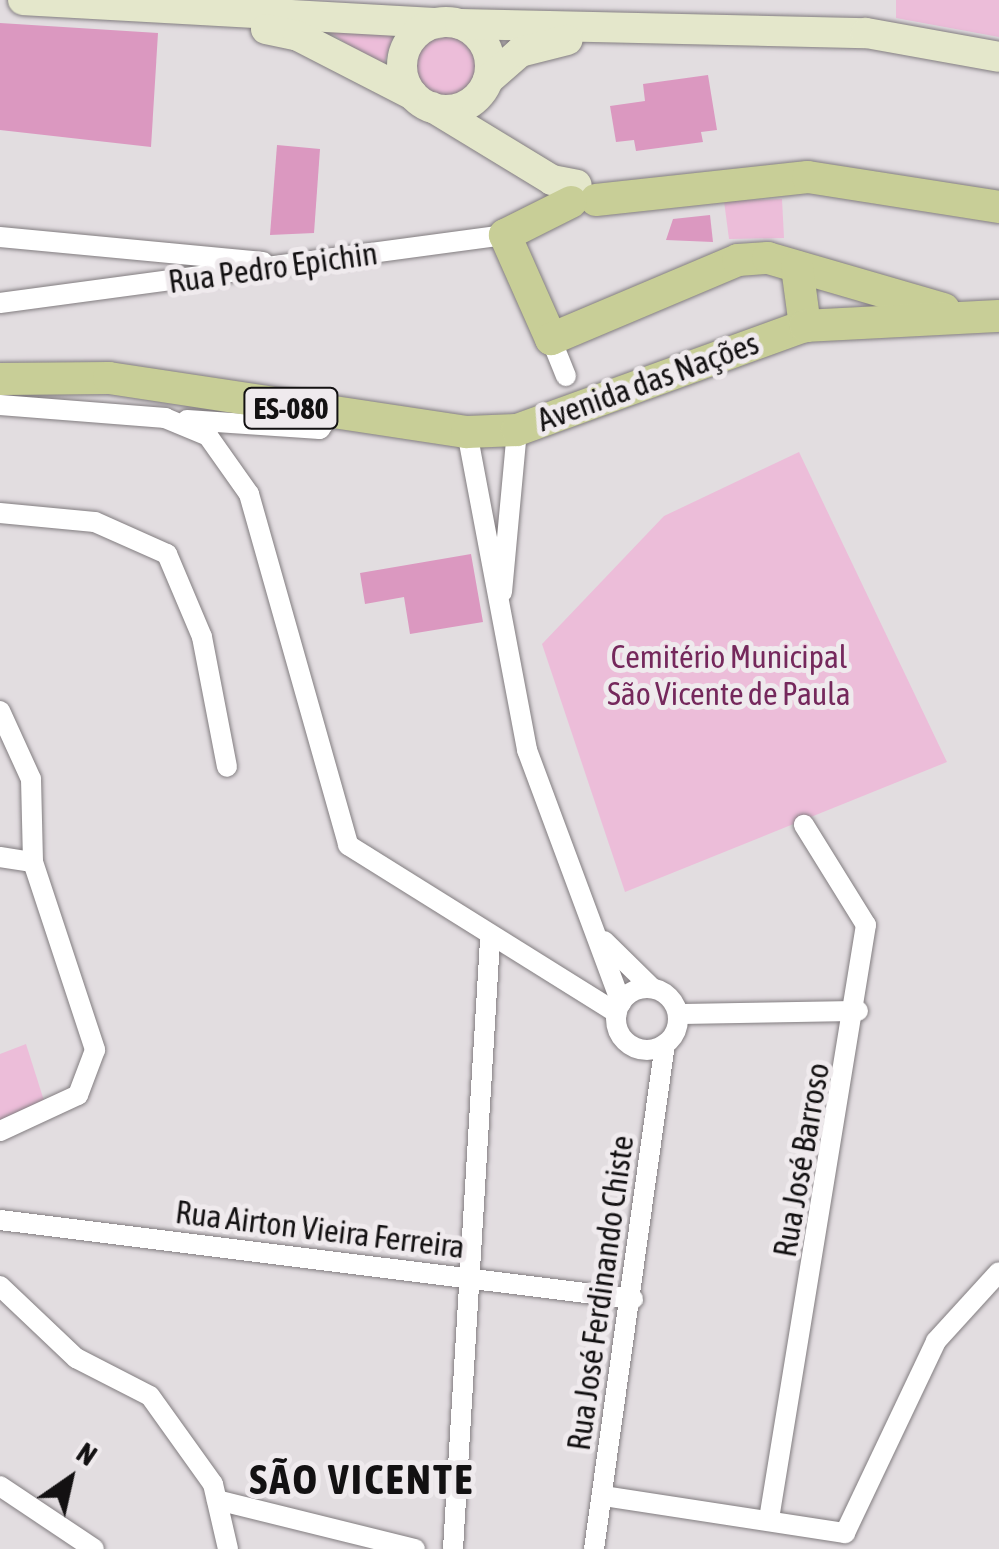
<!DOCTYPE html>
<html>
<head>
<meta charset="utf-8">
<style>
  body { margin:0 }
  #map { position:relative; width:999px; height:1549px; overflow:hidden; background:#e2dde0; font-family:"Asap Condensed",sans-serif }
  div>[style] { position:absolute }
  .green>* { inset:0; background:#ecbdd9 }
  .round { border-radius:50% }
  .building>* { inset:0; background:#db98c0 }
  .roads { filter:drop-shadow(0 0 2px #827d80) drop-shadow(0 0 2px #827d80) }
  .street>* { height:20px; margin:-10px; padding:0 10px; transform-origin:10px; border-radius:10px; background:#fff }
  .street>.ring { margin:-10px; padding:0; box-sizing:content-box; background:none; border:20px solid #fff; border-radius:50% }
  .secondary>* { height:30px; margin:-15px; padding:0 15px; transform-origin:15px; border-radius:15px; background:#e4e7cb }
  .secondary>.ring { margin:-15px; padding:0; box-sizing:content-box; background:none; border:30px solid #e4e7cb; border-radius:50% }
  .primary>* { height:32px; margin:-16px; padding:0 16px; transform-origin:16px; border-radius:16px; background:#c8ce97 }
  span { translate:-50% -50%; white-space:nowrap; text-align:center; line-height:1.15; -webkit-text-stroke:10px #efeaed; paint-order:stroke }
  .shield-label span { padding:2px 8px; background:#efeaed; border:2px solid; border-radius:8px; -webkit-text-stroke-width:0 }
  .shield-label { font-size:30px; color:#131112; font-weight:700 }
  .street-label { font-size:32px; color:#131112 }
  .park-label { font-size:32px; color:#75285c }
  .district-label { font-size:42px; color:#131112; font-weight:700; letter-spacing:2.5px }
  .north { position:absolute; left:20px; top:1429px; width:100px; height:100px; -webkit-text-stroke:8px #efeaed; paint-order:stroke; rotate:34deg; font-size:28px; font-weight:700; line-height:40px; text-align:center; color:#131112 }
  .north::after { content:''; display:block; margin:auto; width:35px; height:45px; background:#131112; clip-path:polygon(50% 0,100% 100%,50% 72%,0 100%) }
</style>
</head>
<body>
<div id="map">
  <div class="green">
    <div style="clip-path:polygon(896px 0,999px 0,999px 37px,896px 18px)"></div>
    <div style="clip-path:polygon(326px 29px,395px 31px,382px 69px)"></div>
    <div class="round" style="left:411px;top:33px;width:68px;height:68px"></div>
    <div style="clip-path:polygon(782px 199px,784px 238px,729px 239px,724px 201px)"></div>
    <div style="clip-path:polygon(799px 452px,947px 762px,625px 892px,542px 644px,664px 516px)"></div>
    <div style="clip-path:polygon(26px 1044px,46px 1107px,0 1124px,0 1054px)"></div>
  </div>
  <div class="building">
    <div style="clip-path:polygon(0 23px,158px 33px,151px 147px,0 130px)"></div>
    <div style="clip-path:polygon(708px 75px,717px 130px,701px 132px,703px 142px,636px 151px,634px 140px,616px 142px,610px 106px,645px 101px,643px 84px)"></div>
    <div style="clip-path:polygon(277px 145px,320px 149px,314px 233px,270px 235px)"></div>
    <div style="clip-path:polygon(710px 215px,713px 242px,666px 240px,673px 219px)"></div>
    <div style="clip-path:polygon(471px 554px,483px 622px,410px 634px,404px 597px,365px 604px,360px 573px)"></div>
  </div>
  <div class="roads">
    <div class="street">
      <div style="left:0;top:237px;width:264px;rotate:5.4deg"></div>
      <div style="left:0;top:303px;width:510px;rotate:-7.67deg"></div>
      <div style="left:551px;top:339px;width:40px;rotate:68deg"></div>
      <div style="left:0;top:405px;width:166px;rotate:4.5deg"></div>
      <div style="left:165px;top:418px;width:47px;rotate:22.7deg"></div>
      <div style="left:208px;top:436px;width:71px;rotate:54.7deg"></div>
      <div style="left:249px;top:494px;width:365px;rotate:74.2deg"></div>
      <div style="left:348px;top:845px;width:317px;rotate:32deg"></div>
      <div style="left:187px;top:420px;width:133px;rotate:3.9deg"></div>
      <div style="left:320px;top:429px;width:18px;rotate:-56deg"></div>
      <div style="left:467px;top:432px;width:324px;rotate:79.3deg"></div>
      <div style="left:527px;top:750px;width:270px;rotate:69.6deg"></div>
      <div style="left:0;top:513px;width:95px;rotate:5.4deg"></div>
      <div style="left:95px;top:522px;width:79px;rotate:24deg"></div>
      <div style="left:167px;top:554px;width:90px;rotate:67.1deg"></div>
      <div style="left:202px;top:637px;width:132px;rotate:79.1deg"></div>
      <div style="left:502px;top:592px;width:163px;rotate:-84.7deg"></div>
      <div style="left:0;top:711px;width:75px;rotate:65.5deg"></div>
      <div style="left:31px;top:779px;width:83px;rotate:88.6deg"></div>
      <div style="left:33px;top:862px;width:198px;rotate:71.7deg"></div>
      <div style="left:95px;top:1050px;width:48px;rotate:110.7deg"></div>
      <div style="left:78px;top:1095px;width:86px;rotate:155.2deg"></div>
      <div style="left:0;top:857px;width:33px;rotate:9deg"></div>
      <div style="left:604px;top:941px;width:67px;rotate:44.4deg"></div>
      <div class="ring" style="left:616px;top:988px;width:42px;height:42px"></div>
      <div style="left:678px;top:1014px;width:180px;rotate:-1deg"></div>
      <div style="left:0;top:1220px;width:638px;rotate:7.11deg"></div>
      <div style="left:0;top:1286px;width:105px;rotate:43.5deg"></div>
      <div style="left:76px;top:1358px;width:83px;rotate:27.2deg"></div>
      <div style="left:150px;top:1396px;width:108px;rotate:54.4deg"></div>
      <div style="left:213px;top:1484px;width:67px;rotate:77deg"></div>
      <div style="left:0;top:1486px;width:113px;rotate:33.8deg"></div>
      <div style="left:603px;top:1496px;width:245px;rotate:8.7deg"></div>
      <div style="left:845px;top:1533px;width:212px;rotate:-64.6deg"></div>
      <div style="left:936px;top:1341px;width:93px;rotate:-47.6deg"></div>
      <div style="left:217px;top:1500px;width:204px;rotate:13.9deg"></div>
      <div style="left:769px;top:1519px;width:602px;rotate:-80.73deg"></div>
      <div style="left:866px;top:925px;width:118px;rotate:-121.8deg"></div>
      <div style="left:453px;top:1549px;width:610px;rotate:-86.52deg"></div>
      <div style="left:594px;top:1549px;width:510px;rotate:-82deg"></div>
    </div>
    <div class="secondary">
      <div style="left:23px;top:0;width:415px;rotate:3.2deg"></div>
      <div class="ring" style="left:402px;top:22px;width:58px;height:58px"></div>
      <div style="left:460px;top:24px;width:406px;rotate:1.3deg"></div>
      <div style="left:866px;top:33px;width:135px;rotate:10.2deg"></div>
      <div style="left:266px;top:29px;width:33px;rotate:12deg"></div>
      <div style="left:298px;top:36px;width:129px;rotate:27.2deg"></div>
      <div style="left:488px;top:80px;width:43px;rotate:-41.2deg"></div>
      <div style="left:520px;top:52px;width:49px;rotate:-14.3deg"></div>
      <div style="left:432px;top:107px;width:140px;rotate:31.3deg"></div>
      <div style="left:552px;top:180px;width:25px;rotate:11deg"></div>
    </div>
    <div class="primary">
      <div style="left:596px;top:200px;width:213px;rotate:-6.2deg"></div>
      <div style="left:808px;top:177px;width:193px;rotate:8.9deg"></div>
      <div style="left:571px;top:202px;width:74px;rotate:153.4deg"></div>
      <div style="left:505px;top:235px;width:114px;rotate:66.1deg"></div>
      <div style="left:551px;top:339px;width:203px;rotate:-22.9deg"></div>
      <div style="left:738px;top:260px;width:30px;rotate:-4deg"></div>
      <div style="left:768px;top:258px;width:183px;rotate:16.2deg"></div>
      <div style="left:797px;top:267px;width:60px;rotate:82.3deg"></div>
      <div style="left:0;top:379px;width:109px;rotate:-0.5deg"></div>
      <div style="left:109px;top:378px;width:362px;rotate:8.6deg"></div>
      <div style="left:467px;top:432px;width:50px;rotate:-2.3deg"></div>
      <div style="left:517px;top:430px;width:306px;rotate:-19.9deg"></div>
      <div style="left:805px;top:326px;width:194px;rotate:-3deg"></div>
    </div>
  </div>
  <div class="shield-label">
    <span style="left:291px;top:408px">ES-080</span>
  </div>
  <div class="street-label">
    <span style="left:273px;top:268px;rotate:-8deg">Rua Pedro Epichin</span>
    <span style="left:648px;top:382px;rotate:-20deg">Avenida das Nações</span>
    <span style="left:802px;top:1160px;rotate:-80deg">Rua José Barroso</span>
    <span style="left:320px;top:1230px;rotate:7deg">Rua Airton Vieira Ferreira</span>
    <span style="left:601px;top:1293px;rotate:-82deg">Rua José Ferdinando Chiste</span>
  </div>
  <div class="park-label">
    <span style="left:729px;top:676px">Cemitério Municipal<br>São Vicente de Paula</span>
  </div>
  <div class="district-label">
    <span style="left:362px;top:1479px">SÃO VICENTE</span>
  </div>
  <div class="north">N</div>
</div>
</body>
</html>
